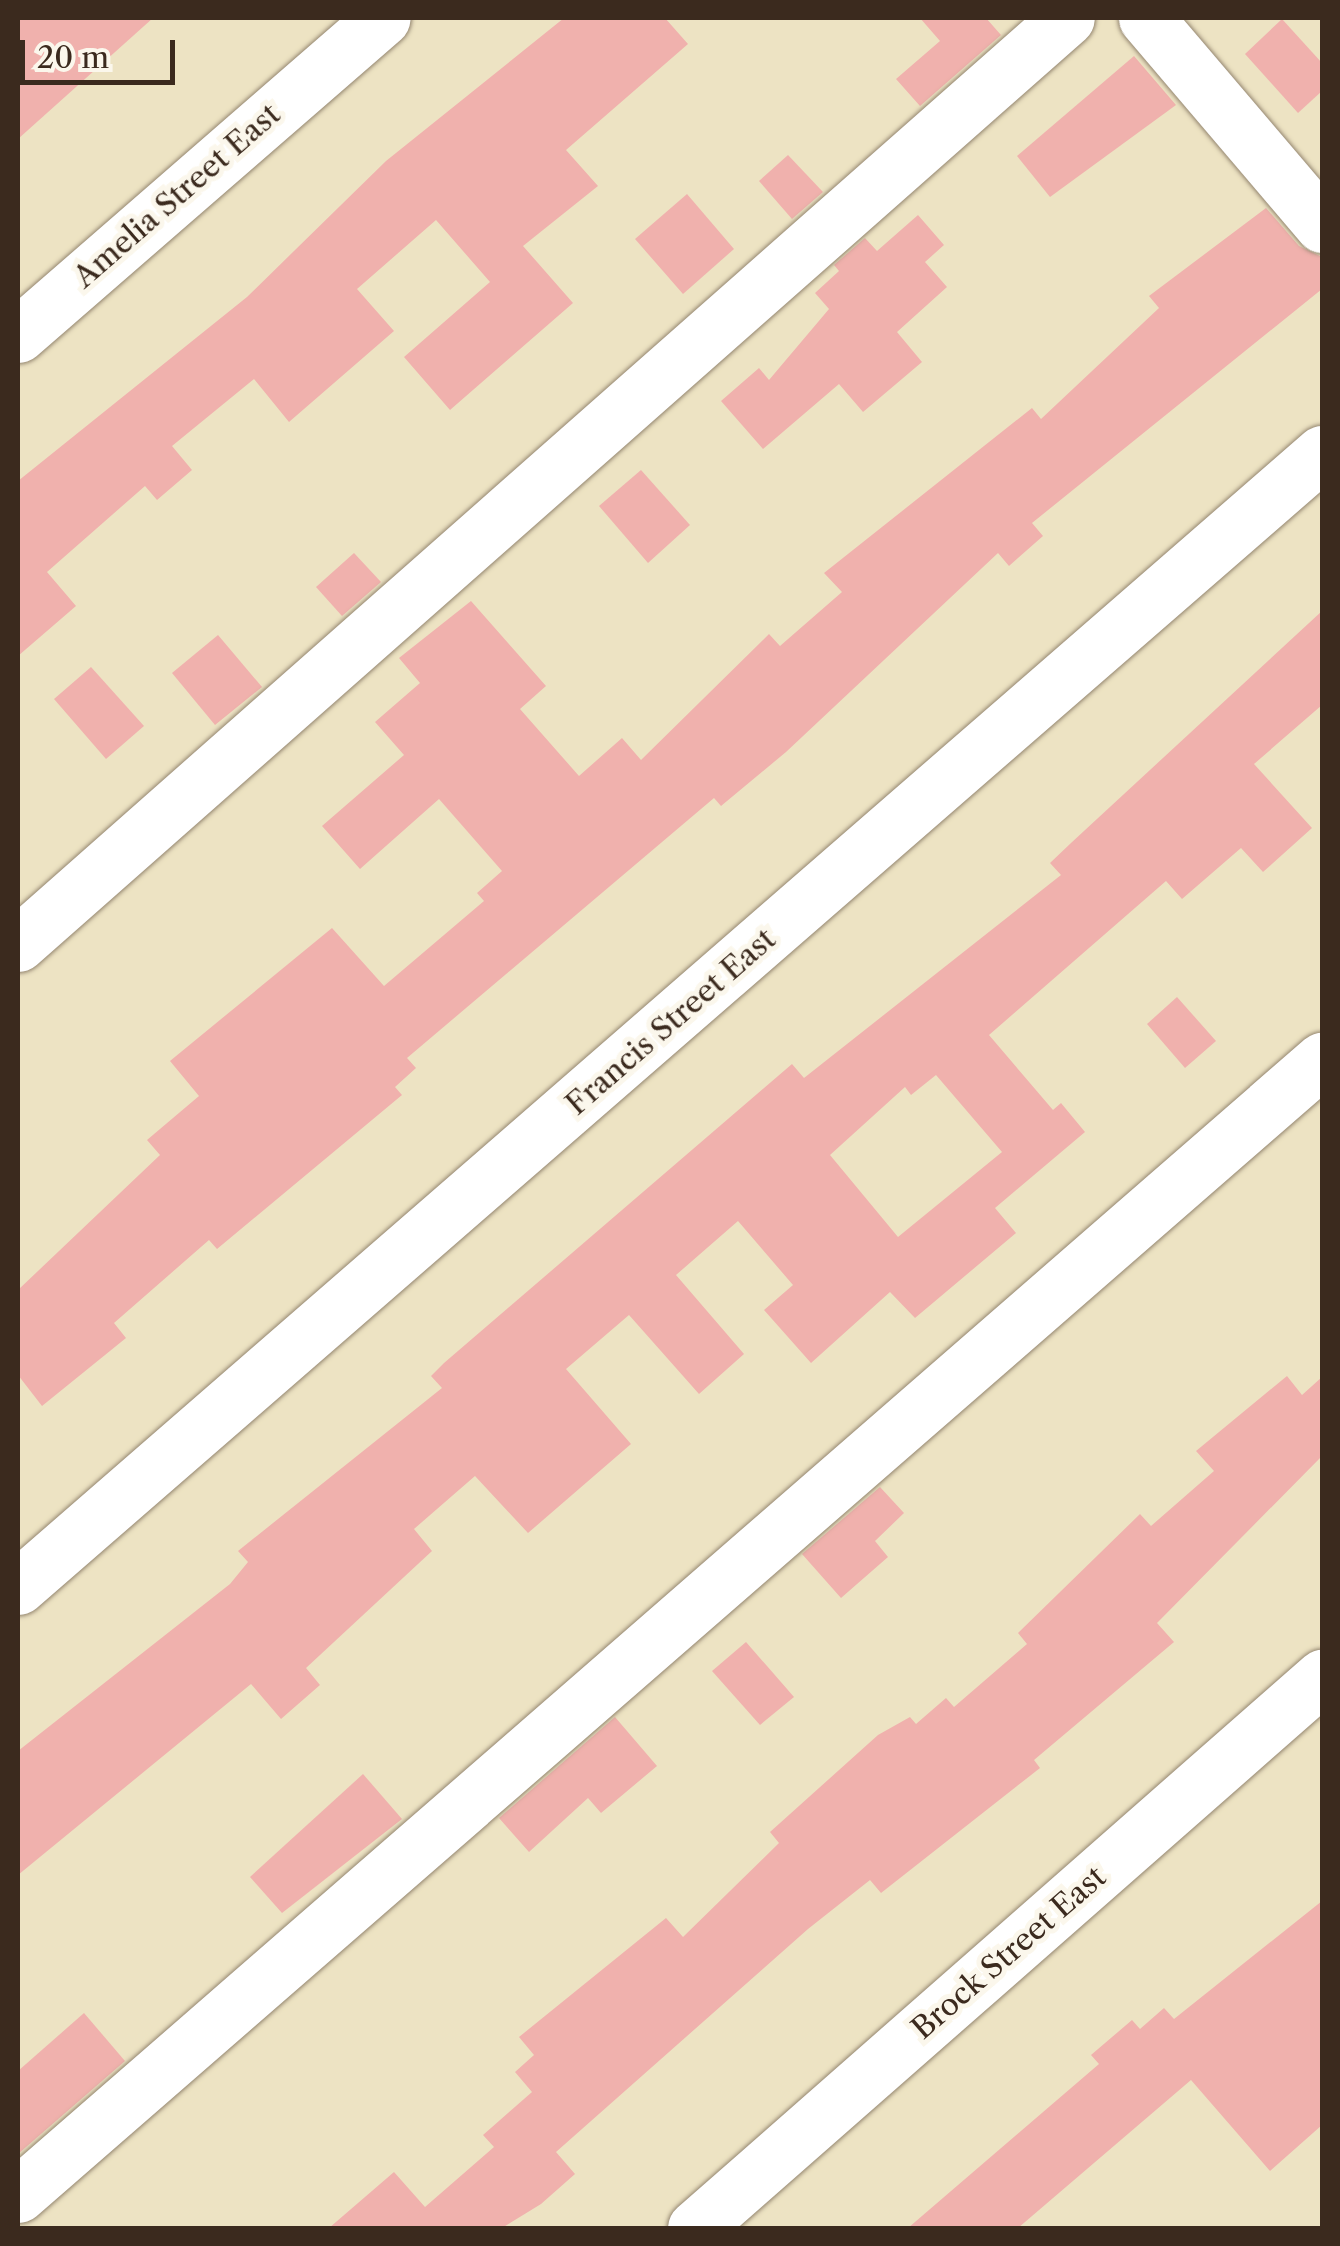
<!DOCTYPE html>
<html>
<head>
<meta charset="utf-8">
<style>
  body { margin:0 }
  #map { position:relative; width:1340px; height:2246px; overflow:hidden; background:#ede3c3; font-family:"Libre Caslon Text",serif }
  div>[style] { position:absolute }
  .building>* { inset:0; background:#f0b1ad }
  .roads { filter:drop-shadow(0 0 2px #948670) drop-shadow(0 0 2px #948670) }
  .minor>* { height:55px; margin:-27.5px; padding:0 27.5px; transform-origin:27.5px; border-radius:27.5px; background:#fff }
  span { translate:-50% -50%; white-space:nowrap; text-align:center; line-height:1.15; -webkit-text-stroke:10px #fbf7ec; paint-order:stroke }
  .street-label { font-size:30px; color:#3b2a1e }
  .frame { position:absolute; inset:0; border:20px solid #3b2a1e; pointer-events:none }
  .scale { position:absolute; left:20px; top:40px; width:155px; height:45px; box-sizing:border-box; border:5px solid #3b2a1e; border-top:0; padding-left:12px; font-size:30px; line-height:35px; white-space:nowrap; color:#3b2a1e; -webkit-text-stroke:8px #fbf7ec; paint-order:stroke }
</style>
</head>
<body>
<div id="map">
  <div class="building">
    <div style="clip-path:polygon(18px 18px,153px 18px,18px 139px)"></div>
    <div style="clip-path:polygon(564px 18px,665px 18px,688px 44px,566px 150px,598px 186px,523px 246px,573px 303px,450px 410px,404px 357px,490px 282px,436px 220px,357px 289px,394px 331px,289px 422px,254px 379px,172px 446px,192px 470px,157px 500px,145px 486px,47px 572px,76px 606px,18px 656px,18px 481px,247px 297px,386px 161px)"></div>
    <div style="clip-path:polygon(920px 18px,986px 18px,1001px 35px,920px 106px,896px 79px,940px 41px)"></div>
    <div style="clip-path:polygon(1282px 19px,1322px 63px,1322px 91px,1298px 113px,1245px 54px)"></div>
    <div style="clip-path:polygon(1134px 56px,1176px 105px,1050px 197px,1017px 156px)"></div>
    <div style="clip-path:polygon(788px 155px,823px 192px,792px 219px,759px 181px)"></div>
    <div style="clip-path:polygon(687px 194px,734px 249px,683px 294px,635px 239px)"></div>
    <div style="clip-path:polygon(1266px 208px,1299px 246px,1322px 257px,1322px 289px,1032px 523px,1043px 536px,1009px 566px,998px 553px,786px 752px,721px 806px,714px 798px,407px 1058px,416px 1068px,395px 1087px,402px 1095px,217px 1249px,209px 1240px,114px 1323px,126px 1338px,42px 1406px,18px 1375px,18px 1290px,160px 1155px,147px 1140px,199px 1096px,170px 1061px,332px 928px,384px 986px,484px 901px,477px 893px,502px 871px,439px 799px,360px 869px,322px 826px,404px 755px,375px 722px,420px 683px,399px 658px,471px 601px,546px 686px,520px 709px,579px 776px,622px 738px,641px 760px,769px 634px,780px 646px,842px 592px,824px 573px,1032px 408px,1041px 419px,1159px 308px,1149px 296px)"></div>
    <div style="clip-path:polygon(918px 215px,944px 245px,925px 262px,947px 287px,897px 332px,922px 362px,863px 412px,839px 384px,763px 449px,721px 401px,759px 368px,769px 380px,829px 309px,815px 293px,839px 271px,834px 265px,865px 238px,877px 251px)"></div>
    <div style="clip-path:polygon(641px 470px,690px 525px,648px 563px,599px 506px)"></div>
    <div style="clip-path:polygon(354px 553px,381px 582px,342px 616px,316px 587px)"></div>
    <div style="clip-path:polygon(evenodd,1322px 611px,1322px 705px,1254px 764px,1312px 828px,1263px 872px,1241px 848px,1182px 899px,1166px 881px,989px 1035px,1053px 1110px,1061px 1103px,1085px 1132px,995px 1208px,1016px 1233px,915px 1318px,890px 1292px,811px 1363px,764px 1310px,793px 1285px,738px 1221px,676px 1275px,744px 1354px,699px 1394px,629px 1315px,566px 1369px,631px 1444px,528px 1533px,475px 1476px,414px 1529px,432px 1551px,306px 1668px,320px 1685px,281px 1719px,251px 1684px,18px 1875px,18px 1751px,230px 1584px,248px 1562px,238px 1551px,442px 1388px,431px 1376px,444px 1363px,792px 1064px,804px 1078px,1061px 875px,1050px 863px,1071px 843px,1322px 611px,936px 1075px,1002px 1152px,898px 1237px,830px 1155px,905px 1087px,911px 1095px,936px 1075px)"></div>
    <div style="clip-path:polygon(218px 635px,262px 687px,215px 725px,172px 673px)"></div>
    <div style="clip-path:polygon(91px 667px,144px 726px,106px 759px,54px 699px)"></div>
    <div style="clip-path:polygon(1177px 997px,1216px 1041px,1185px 1068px,1147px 1024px)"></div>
    <div style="clip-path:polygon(1287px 1376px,1302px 1395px,1322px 1377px,1322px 1456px,1157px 1623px,1174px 1642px,1034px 1760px,1040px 1768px,881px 1893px,870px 1880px,808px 1929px,556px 2152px,575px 2174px,541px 2204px,502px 2228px,329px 2228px,394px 2172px,425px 2207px,494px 2147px,483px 2135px,532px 2092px,515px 2072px,534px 2055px,519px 2037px,666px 1918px,683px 1937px,779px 1843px,770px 1832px,878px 1735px,910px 1717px,916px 1724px,946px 1698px,954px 1707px,1027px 1644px,1018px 1633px,1140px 1514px,1151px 1526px,1214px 1471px,1196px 1451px)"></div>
    <div style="clip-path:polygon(880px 1487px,904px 1513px,875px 1541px,888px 1557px,841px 1598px,802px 1554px)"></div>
    <div style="clip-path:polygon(746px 1642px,794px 1697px,760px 1725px,712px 1671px)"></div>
    <div style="clip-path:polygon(615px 1717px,657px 1766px,601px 1813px,588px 1798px,529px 1852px,499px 1818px)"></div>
    <div style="clip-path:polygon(363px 1774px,402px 1819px,282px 1913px,250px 1877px)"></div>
    <div style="clip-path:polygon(1322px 1901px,1322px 2125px,1270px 2171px,1191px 2080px,1018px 2228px,908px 2228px,1099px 2064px,1091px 2055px,1132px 2020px,1140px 2029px,1164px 2008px,1174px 2019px)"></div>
    <div style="clip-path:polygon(84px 2013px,125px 2061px,18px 2154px,18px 2071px)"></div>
  </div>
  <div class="roads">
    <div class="minor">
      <div style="left:1146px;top:18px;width:272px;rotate:49.6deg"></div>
      <div style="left:18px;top:335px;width:483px;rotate:-41deg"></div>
      <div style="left:18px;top:944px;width:1399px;rotate:-41.44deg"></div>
      <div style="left:18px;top:1587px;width:1728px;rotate:-41.01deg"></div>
      <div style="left:18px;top:2195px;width:1729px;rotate:-41.04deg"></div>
      <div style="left:695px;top:2228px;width:835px;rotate:-41.31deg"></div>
    </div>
  </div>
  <div class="street-label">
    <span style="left:177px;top:196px;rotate:-41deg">Amelia Street East</span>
    <span style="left:671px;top:1022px;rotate:-41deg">Francis Street East</span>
    <span style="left:1009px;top:1953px;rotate:-41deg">Brock Street East</span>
  </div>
  <div class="frame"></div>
  <div class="scale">20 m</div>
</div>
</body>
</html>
